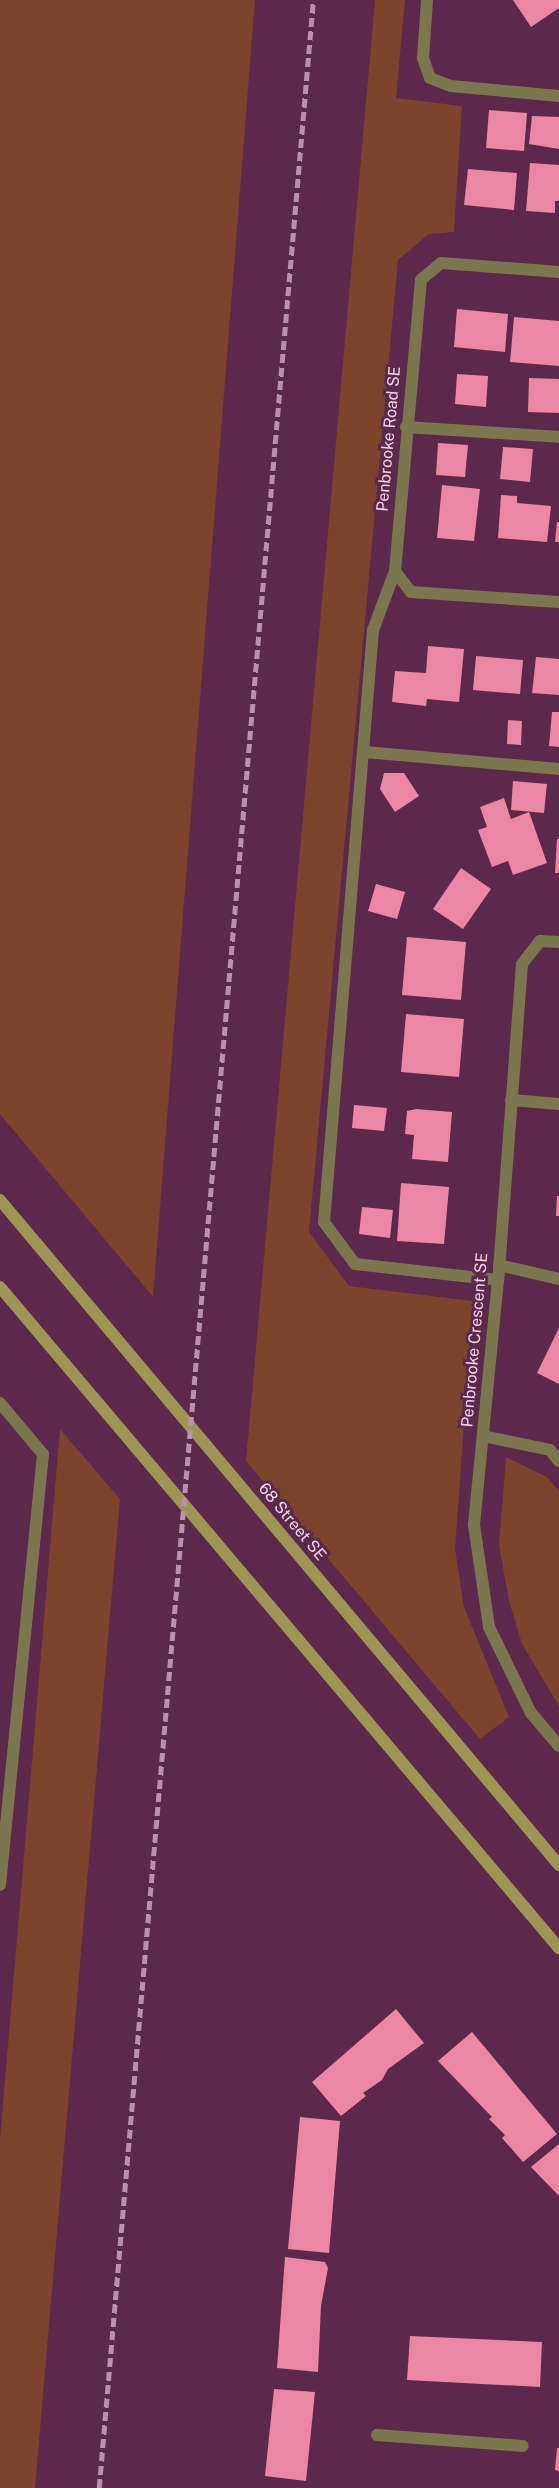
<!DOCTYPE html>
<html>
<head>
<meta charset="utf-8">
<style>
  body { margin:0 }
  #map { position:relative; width:559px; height:2488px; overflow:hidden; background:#5c284c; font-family:"Public Sans",sans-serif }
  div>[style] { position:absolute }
  .green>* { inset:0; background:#7c432d }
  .building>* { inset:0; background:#ec86a5 }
  .service>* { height:12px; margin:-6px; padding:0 6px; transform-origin:6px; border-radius:6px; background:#7c764e }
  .minor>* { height:12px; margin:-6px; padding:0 6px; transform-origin:6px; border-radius:6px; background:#7c764e }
  .secondary>* { height:12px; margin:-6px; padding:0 6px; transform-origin:6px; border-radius:6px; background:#9e9453 }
  .rail>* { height:4.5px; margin-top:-2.25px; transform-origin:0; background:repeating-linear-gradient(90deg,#b991ab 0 9px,transparent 0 13.5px) }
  span { translate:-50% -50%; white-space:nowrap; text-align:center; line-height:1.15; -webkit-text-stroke:6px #5c284c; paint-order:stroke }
  .street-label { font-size:16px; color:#f7d6ea }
</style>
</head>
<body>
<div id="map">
  <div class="green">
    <div style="clip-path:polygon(0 0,255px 0,153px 1297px,0 1114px)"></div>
    <div style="clip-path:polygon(375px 0,405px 0,396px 98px,462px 106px,454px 232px,429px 234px,398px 260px,309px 1232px,349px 1286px,473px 1301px,455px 1549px,464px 1607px,509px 1717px,480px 1739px,246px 1461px)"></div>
    <div style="clip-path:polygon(60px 1429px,120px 1499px,35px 2488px,0 2488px,0 2140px)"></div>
    <div style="clip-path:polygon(506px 1457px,547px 1477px,559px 1491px,559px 1706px,522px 1644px,509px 1601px,499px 1545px)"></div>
  </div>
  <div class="building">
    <div style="clip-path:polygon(513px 0,559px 0,559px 8px,531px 27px)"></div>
    <div style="clip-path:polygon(489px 110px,527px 113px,524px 151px,486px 148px)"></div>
    <div style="clip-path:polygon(532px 116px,559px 117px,559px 149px,529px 144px)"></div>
    <div style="clip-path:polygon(530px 163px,559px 165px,559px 201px,555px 201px,555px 213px,526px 211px)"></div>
    <div style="clip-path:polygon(468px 169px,517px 173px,514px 210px,464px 205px)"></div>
    <div style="clip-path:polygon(457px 309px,508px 314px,505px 352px,454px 347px)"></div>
    <div style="clip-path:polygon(514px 317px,559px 321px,559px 366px,510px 362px)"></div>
    <div style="clip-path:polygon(457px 374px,488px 376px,486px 407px,455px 404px)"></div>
    <div style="clip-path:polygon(529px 378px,559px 379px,559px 413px,528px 412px)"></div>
    <div style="clip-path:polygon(438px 443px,468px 445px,465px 477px,436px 475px)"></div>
    <div style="clip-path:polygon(503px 447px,533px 449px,530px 482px,500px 479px)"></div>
    <div style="clip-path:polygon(442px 485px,480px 489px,474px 541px,437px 538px)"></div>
    <div style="clip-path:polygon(501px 495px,517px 496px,517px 503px,551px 506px,547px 542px,498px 538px)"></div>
    <div style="clip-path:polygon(557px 522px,559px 522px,559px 542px,555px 542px)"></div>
    <div style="clip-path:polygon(428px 646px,464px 649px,459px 702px,427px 699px,426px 706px,392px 702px,395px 671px,426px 673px)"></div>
    <div style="clip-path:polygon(476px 656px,523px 660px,520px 694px,473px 690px)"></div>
    <div style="clip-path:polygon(536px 657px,559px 659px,559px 695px,532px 693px)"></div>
    <div style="clip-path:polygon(552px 712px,559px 712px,559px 747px,549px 746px)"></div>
    <div style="clip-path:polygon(508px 720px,522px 721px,521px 745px,507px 744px)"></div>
    <div style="clip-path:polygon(384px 773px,404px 773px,419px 796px,395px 812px,380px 789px)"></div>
    <div style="clip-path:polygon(513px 781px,547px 784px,544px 813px,511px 810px)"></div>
    <div style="clip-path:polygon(504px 798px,511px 819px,529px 812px,547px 863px,513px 875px,508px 861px,492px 867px,478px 830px,487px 827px,480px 807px)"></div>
    <div style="clip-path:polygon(557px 839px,559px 839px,559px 873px,555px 873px)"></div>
    <div style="clip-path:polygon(461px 868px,491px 889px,463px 929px,433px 909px)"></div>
    <div style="clip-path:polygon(376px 884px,405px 892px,397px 919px,368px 911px)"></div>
    <div style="clip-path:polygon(407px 937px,466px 942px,461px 1000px,402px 995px)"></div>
    <div style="clip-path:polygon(406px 1014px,464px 1019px,459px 1077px,401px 1072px)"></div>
    <div style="clip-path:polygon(354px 1105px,387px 1108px,384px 1131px,352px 1128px)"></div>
    <div style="clip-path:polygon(416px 1109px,452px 1112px,448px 1162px,412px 1159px,414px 1135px,405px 1134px,407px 1111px)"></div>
    <div style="clip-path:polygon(401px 1183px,449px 1187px,444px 1244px,397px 1241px)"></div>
    <div style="clip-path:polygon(557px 1196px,559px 1196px,559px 1216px,556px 1216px)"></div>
    <div style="clip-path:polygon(362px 1207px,393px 1210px,390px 1238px,359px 1234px)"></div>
    <div style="clip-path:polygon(559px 1328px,559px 1384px,537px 1373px)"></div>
    <div style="clip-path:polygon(396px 2009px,424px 2043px,388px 2069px,382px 2080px,363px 2093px,366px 2096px,341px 2116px,312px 2082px)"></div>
    <div style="clip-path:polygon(472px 2032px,557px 2134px,523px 2162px,502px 2138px,505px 2135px,489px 2119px,492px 2117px,438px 2061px)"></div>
    <div style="clip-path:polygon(300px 2117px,340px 2121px,329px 2253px,288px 2249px)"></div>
    <div style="clip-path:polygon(559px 2144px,559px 2196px,531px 2167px)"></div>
    <div style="clip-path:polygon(285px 2257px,325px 2262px,328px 2268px,321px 2306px,318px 2372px,277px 2368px)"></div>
    <div style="clip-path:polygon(410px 2336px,542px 2342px,540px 2387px,407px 2380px)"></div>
    <div style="clip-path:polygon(274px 2389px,315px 2392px,306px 2481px,265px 2476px)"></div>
    <div style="clip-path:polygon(557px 2448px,559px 2448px,559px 2471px,555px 2470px)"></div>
  </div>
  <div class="service">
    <div style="left:427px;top:0;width:58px;rotate:93.9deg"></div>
    <div style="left:423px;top:58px;width:21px;rotate:71deg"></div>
    <div style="left:430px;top:78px;width:22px;rotate:21deg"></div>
    <div style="left:451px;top:86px;width:108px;rotate:5.3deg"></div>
    <div style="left:406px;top:427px;width:153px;rotate:3.7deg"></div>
    <div style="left:395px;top:571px;width:63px;rotate:110.4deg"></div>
    <div style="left:373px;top:630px;width:594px;rotate:94.73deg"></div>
    <div style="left:324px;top:1222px;width:52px;rotate:53.6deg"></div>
    <div style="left:355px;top:1264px;width:144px;rotate:6.4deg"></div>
    <div style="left:365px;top:752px;width:195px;rotate:5deg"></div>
    <div style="left:511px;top:1100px;width:48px;rotate:4.8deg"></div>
    <div style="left:483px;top:1436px;width:68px;rotate:11.8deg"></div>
    <div style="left:550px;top:1450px;width:14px;rotate:51deg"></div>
    <div style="left:377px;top:2435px;width:146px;rotate:4.3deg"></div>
  </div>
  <div class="minor">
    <div style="left:559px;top:272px;width:118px;rotate:-175.6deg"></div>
    <div style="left:441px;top:263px;width:26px;rotate:140deg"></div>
    <div style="left:421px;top:280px;width:292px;rotate:95.1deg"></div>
    <div style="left:395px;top:571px;width:26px;rotate:53deg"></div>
    <div style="left:411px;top:592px;width:148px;rotate:3.9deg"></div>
    <div style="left:559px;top:942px;width:19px;rotate:-177deg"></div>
    <div style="left:540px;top:941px;width:29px;rotate:128deg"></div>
    <div style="left:522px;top:964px;width:317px;rotate:94.3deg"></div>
    <div style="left:498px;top:1280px;width:246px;rotate:95.6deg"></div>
    <div style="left:474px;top:1525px;width:103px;rotate:81.6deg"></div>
    <div style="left:489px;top:1627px;width:96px;rotate:64deg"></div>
    <div style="left:531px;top:1713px;width:43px;rotate:49.7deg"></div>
    <div style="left:499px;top:1265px;width:62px;rotate:13.1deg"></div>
    <div style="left:0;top:1403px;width:67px;rotate:49.9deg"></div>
    <div style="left:43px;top:1454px;width:433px;rotate:95.7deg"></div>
  </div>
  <div class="secondary">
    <div style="left:0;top:1200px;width:869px;rotate:49.95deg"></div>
    <div style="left:0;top:1287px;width:866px;rotate:49.78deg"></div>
  </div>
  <div class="rail">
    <div style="left:99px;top:2488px;width:2497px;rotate:-85.08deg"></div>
  </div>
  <div class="street-label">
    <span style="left:389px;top:439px;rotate:-85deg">Penbrooke Road SE</span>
    <span style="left:475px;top:1340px;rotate:-85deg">Penbrooke Crescent SE</span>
    <span style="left:292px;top:1522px;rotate:50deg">68 Street SE</span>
  </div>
</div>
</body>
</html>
